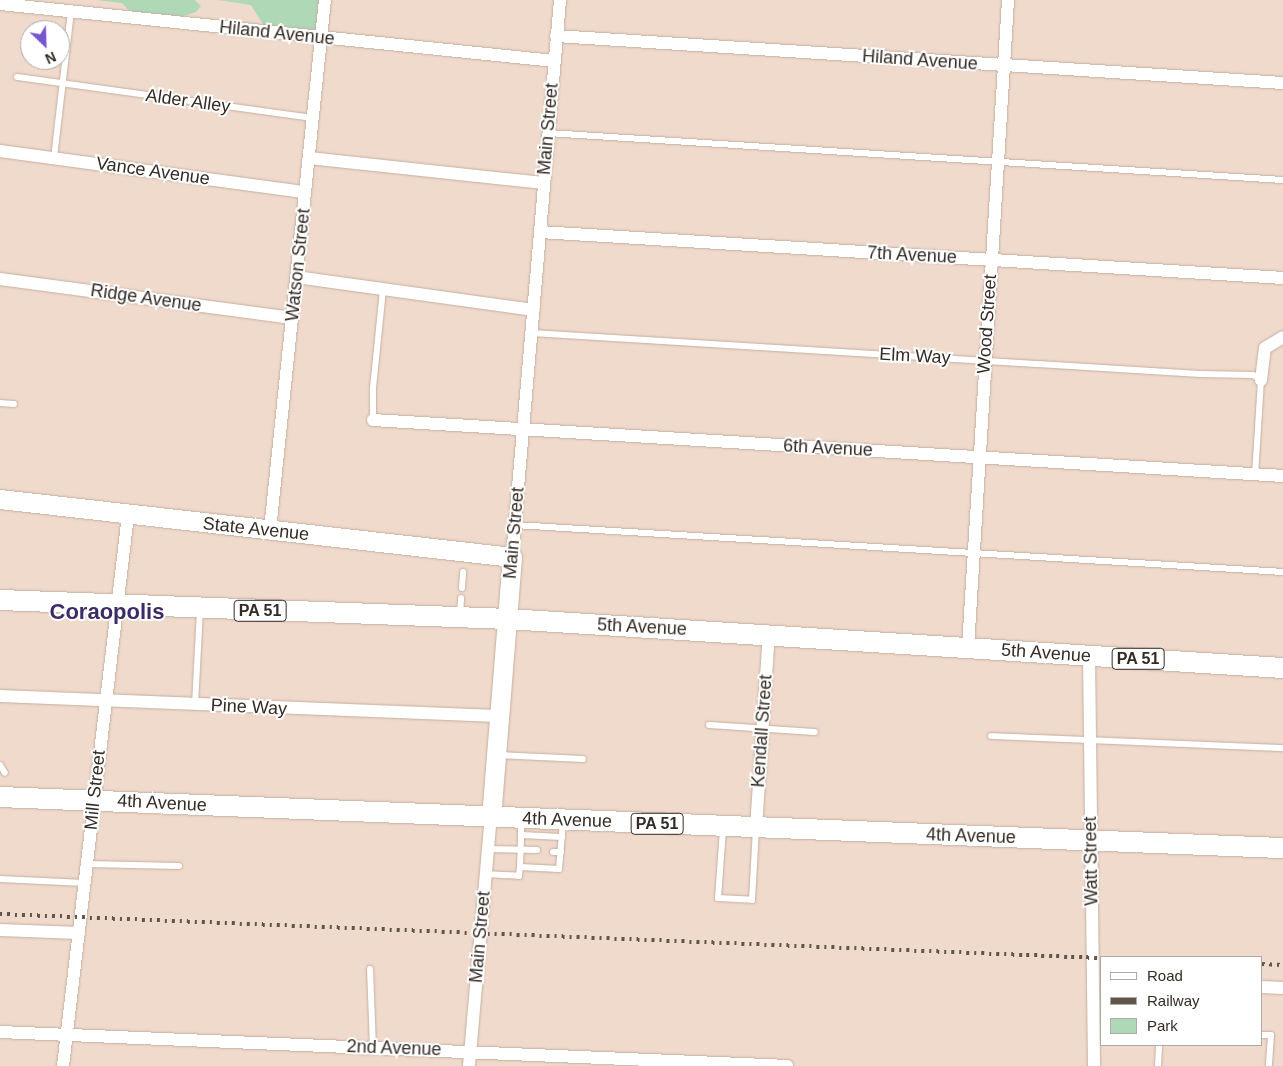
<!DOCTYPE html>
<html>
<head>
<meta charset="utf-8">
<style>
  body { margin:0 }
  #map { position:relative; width:1283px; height:1066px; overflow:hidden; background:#f0dacb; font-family:Helvetica,sans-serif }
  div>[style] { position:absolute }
  .green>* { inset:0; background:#afd8b6 }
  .roads { filter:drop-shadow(0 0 1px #c4afa1) drop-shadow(0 0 1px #c4afa1) }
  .lane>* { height:6px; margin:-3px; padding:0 3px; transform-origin:3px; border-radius:3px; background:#fff }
  .street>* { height:12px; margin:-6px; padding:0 6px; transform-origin:6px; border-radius:6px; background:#fff }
  .secondary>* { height:19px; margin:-9.5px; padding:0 9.5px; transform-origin:9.5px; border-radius:9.5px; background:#fff }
  .primary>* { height:20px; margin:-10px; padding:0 10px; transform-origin:10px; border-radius:10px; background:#fff }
  .rail>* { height:4px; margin-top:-2px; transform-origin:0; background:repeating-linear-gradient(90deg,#60554d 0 2.5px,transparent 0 7.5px) }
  span { translate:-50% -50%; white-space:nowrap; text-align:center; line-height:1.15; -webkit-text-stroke:4px #fff; paint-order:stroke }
  .shield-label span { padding:1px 4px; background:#fff; border:1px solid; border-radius:4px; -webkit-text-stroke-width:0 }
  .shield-label { font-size:16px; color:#332b25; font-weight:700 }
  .street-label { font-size:18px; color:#332b25 }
  .district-label { font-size:22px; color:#3b2c67; font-weight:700 }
  .legend { position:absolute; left:1100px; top:956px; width:162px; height:90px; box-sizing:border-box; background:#fff; border:1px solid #adaaa8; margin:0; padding:6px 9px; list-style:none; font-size:15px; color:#332b25 }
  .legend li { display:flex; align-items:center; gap:10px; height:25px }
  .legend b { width:25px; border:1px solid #adaaa8 }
  .north { position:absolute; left:20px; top:20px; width:50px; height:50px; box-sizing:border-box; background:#fff; border:1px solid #adaaa8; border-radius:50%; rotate:156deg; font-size:14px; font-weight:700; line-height:20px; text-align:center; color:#332b25 }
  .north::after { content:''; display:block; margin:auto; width:18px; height:22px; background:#7856d0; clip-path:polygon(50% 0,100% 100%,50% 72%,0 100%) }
</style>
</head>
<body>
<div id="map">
  <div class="green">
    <div style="clip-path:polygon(96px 0,195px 0,201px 6px,196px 12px,180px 17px,132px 14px,122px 3px)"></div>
    <div style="clip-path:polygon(218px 0,323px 0,319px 34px,266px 29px,251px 5px)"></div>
  </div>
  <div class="roads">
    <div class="lane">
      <div style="left:17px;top:77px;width:299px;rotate:7.9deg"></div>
      <div style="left:548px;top:133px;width:737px;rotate:3.66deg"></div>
      <div style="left:54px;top:158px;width:147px;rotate:-83.4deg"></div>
      <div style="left:532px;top:333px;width:669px;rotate:3.51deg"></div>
      <div style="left:1200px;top:374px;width:53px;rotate:1.1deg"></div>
      <div style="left:1253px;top:375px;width:9px;rotate:32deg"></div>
      <div style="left:1261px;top:380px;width:95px;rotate:93.6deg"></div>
      <div style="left:0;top:403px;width:14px;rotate:4deg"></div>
      <div style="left:373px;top:420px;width:32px;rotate:-90deg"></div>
      <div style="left:373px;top:388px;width:100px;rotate:-84.2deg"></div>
      <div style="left:515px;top:525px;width:769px;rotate:3.5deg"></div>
      <div style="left:462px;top:588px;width:16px;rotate:-86deg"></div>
      <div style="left:460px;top:614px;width:16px;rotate:-86deg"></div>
      <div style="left:195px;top:705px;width:96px;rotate:-87deg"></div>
      <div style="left:709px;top:725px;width:106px;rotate:3.8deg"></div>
      <div style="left:991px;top:736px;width:292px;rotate:2.4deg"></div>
      <div style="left:497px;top:755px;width:86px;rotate:2.7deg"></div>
      <div style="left:0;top:765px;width:9px;rotate:58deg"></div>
      <div style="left:521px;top:820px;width:15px;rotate:90deg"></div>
      <div style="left:521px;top:835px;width:41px;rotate:2.8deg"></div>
      <div style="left:723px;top:829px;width:69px;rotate:94.1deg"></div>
      <div style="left:718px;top:898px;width:34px;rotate:3deg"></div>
      <div style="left:752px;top:900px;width:71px;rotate:-86.8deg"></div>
      <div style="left:488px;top:849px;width:49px;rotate:1.2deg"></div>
      <div style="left:553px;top:852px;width:8px"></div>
      <div style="left:87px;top:864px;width:92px;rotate:1.2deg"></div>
      <div style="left:520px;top:867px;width:32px;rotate:-88deg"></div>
      <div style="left:485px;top:874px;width:34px;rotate:3deg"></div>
      <div style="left:519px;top:876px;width:9px;rotate:-84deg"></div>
      <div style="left:520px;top:867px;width:39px;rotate:3deg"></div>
      <div style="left:559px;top:869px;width:48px;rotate:-85.2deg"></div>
      <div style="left:0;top:879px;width:85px;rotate:2.7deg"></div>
      <div style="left:370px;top:969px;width:78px;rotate:87.8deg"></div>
      <div style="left:1262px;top:1035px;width:9px"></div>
      <div style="left:1271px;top:1035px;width:31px;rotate:94deg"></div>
      <div style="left:1158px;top:1066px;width:21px;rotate:-87deg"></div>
    </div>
    <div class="street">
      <div style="left:0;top:4px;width:557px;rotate:5.87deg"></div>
      <div style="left:556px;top:36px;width:729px;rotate:3.7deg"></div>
      <div style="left:0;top:151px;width:308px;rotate:7.7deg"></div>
      <div style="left:309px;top:158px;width:236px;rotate:6.1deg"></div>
      <div style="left:540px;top:232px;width:744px;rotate:3.54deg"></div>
      <div style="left:296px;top:277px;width:240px;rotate:7.9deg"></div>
      <div style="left:0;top:279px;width:295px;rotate:7.6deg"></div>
      <div style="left:1261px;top:380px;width:32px;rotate:-83deg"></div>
      <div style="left:1265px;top:348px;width:21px;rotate:-31deg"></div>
      <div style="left:373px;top:420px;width:912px;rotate:3.52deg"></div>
      <div style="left:270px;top:530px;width:533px;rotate:-84.08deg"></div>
      <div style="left:512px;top:557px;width:559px;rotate:-85.07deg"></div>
      <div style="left:968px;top:647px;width:648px;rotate:-86.46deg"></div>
      <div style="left:1089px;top:656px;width:410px;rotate:89.3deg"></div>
      <div style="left:0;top:696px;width:498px;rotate:2.3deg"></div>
      <div style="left:756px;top:828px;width:194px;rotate:-86.2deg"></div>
      <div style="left:0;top:930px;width:79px;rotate:2.2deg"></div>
      <div style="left:1262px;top:987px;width:21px;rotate:3deg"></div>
      <div style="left:0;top:1032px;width:788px;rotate:2.47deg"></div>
      <div style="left:63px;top:1066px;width:555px;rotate:-83.27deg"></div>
      <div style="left:469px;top:1066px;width:250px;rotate:-85deg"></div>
    </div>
    <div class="secondary">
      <div style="left:0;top:499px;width:515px;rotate:6.46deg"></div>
      <div style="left:512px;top:557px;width:261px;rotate:94.6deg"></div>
    </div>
    <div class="primary">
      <div style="left:0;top:600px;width:508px;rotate:2.14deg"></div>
      <div style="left:508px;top:619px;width:777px;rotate:3.62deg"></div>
      <div style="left:0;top:797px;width:1284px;rotate:2.28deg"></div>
    </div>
  </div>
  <div class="rail">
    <div style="left:0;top:914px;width:1103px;rotate:2.29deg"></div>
    <div style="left:1262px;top:964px;width:21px;rotate:3deg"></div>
  </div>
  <div class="shield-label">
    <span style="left:260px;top:611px">PA 51</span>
    <span style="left:1138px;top:659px">PA 51</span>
    <span style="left:657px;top:824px">PA 51</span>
  </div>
  <div class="street-label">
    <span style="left:277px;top:33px;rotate:6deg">Hiland Avenue</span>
    <span style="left:920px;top:60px;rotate:4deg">Hiland Avenue</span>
    <span style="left:188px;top:101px;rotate:8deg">Alder Alley</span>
    <span style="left:548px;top:129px;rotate:-85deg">Main Street</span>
    <span style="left:153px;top:171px;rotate:8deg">Vance Avenue</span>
    <span style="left:912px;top:255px;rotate:3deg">7th Avenue</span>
    <span style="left:298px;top:265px;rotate:-84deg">Watson Street</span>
    <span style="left:146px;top:298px;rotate:8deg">Ridge Avenue</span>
    <span style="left:987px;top:324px;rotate:-86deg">Wood Street</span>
    <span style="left:915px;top:356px;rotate:3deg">Elm Way</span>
    <span style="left:828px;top:448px;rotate:3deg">6th Avenue</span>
    <span style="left:256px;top:529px;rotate:6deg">State Avenue</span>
    <span style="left:514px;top:533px;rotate:-85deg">Main Street</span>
    <span style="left:642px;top:627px;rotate:3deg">5th Avenue</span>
    <span style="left:1046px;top:653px;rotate:4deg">5th Avenue</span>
    <span style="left:249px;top:707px;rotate:3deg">Pine Way</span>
    <span style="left:762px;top:731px;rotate:-86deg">Kendall Street</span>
    <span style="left:95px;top:790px;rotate:-84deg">Mill Street</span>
    <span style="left:162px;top:803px;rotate:3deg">4th Avenue</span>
    <span style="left:567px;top:820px;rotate:2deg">4th Avenue</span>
    <span style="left:971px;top:836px;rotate:2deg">4th Avenue</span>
    <span style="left:1091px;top:861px;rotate:-91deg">Watt Street</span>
    <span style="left:480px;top:937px;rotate:-85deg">Main Street</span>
    <span style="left:394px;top:1048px;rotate:2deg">2nd Avenue</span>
  </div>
  <div class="district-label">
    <span style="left:107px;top:612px">Coraopolis</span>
  </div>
  <ul class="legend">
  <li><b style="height:6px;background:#fff"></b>Road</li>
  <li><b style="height:6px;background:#60554d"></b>Railway</li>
  <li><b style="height:14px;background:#afd8b6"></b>Park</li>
  </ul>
  <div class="north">N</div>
</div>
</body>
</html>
